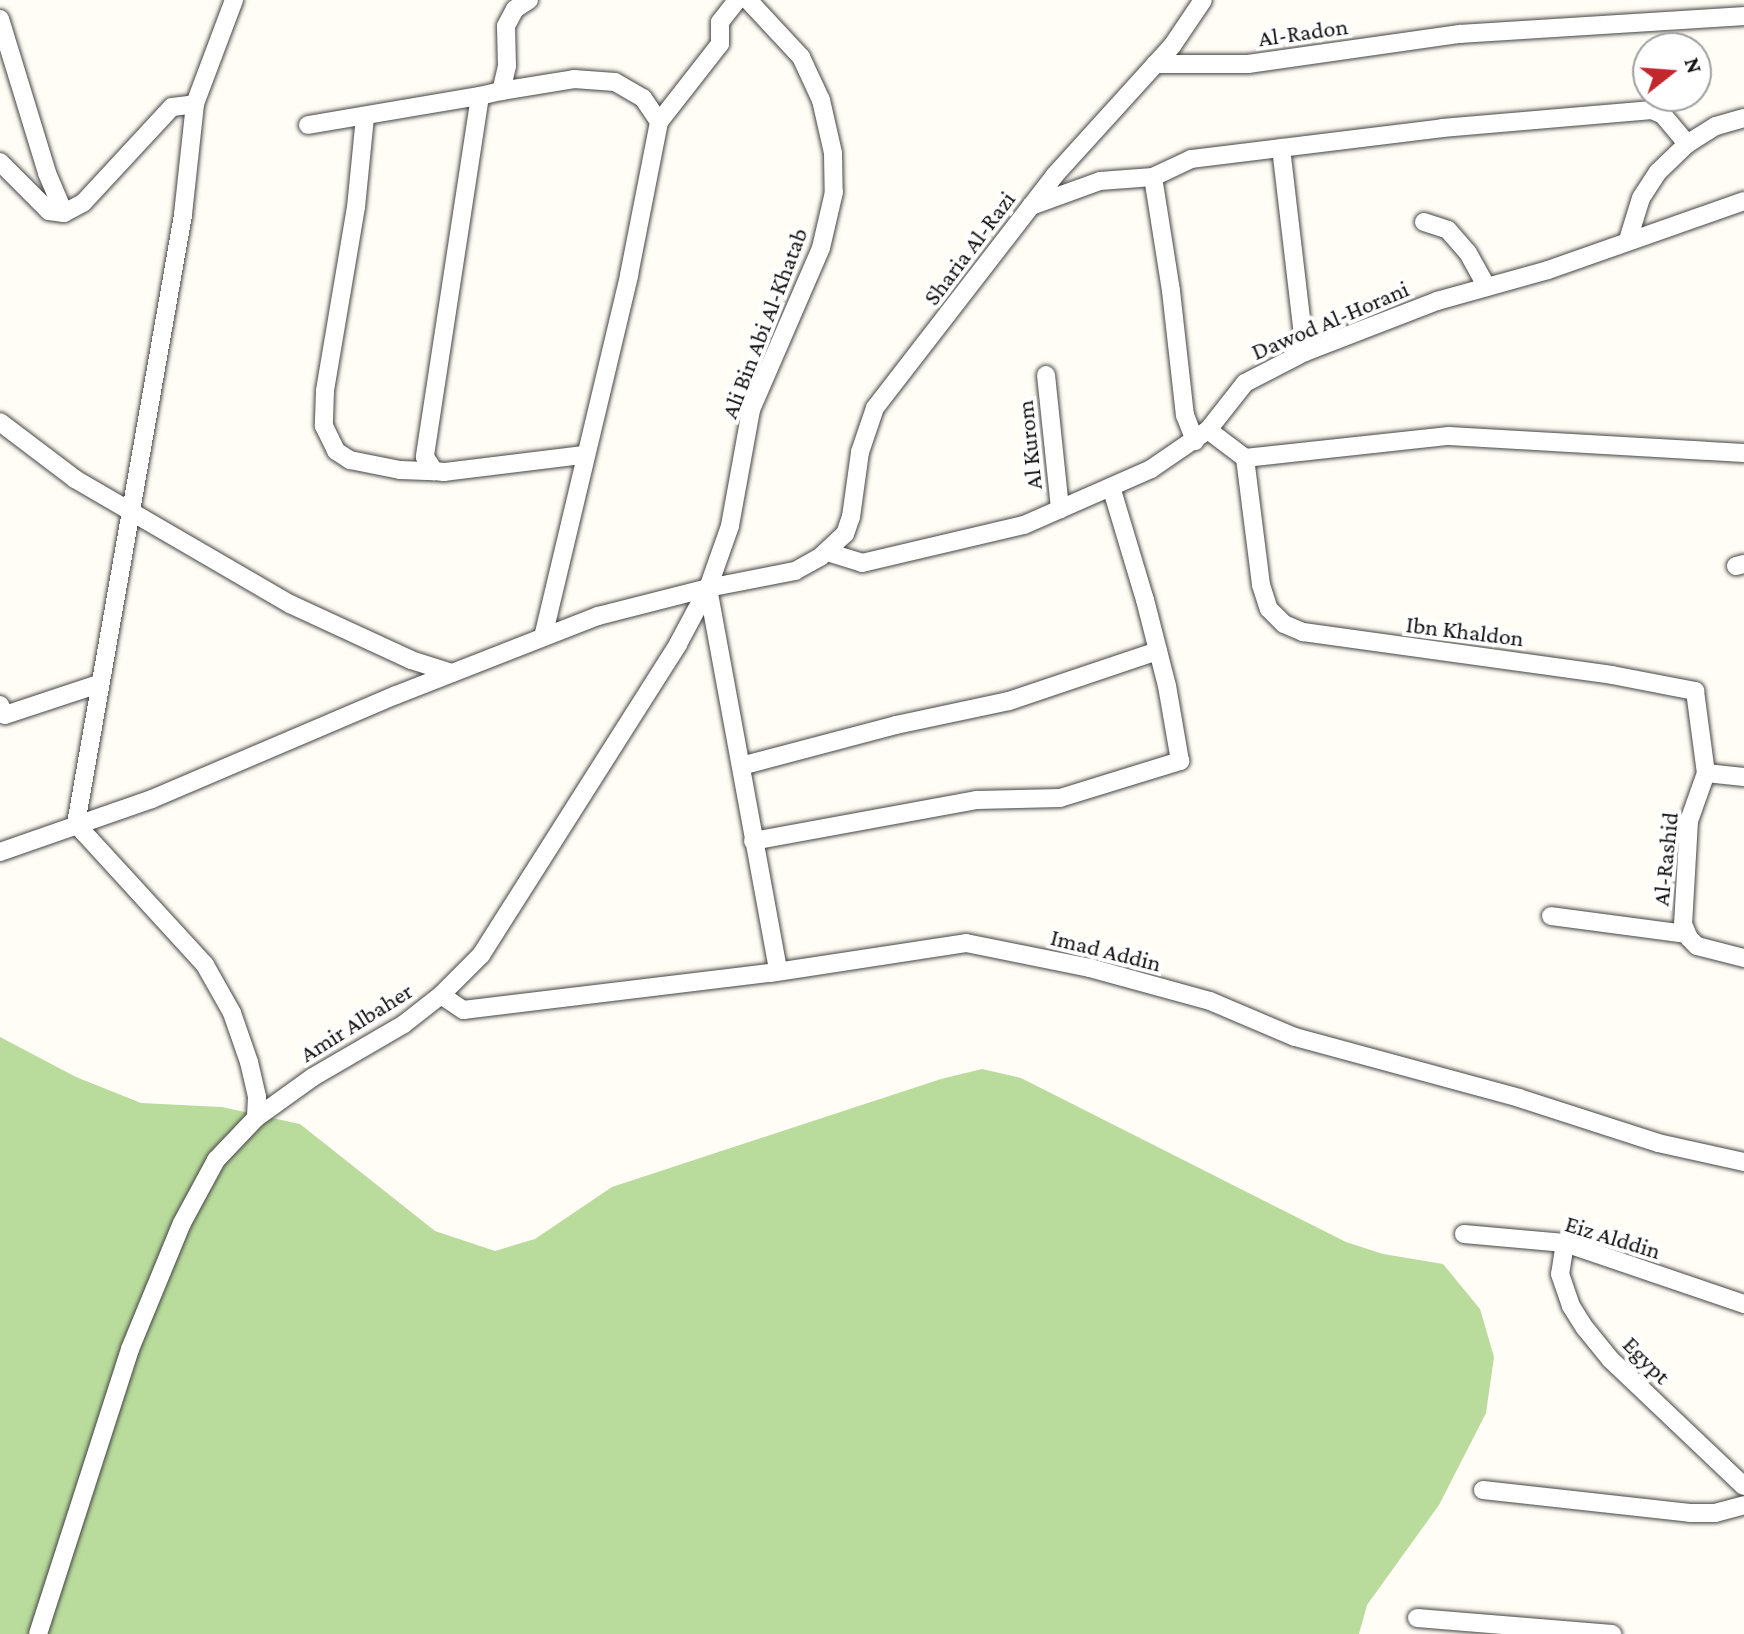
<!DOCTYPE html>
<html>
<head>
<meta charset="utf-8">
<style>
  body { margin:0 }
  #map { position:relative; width:1744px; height:1634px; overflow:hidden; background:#fffdf5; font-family:"Crimson Pro",serif }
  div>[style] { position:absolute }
  .forest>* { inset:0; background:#b9dc9c }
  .roads { filter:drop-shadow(0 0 2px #444) drop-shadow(0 0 2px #444) }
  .minor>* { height:18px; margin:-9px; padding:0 9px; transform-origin:9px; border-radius:9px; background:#fff }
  span { translate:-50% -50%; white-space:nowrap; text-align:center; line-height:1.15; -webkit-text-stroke:8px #fff; paint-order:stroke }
  .street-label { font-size:24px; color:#111 }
  .north { position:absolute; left:1632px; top:32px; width:80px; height:80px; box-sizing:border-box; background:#fff; border:2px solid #a0a0a0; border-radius:50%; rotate:73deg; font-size:22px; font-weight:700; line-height:32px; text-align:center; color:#111 }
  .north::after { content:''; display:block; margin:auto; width:28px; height:36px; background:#c4262e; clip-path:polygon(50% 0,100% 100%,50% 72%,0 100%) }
</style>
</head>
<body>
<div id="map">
  <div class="forest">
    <div style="clip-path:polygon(0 1037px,76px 1077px,141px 1103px,222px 1107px,300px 1124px,435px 1231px,495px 1251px,535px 1239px,612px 1187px,941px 1079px,982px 1069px,1021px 1078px,1346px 1242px,1383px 1254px,1443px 1264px,1480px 1309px,1494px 1357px,1486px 1413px,1439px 1505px,1367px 1605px,1359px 1634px,0 1634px)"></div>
  </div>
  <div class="roads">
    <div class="minor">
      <div style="left:234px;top:0;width:111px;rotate:110.6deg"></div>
      <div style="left:195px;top:104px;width:112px;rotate:96.2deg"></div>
      <div style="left:183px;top:215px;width:618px;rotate:99.97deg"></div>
      <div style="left:76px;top:824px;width:191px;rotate:47.5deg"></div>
      <div style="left:205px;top:965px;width:55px;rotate:60.6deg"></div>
      <div style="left:232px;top:1013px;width:52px;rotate:70.9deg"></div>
      <div style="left:249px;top:1062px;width:36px;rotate:77deg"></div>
      <div style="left:257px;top:1097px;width:21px;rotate:93deg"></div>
      <div style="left:529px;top:0;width:17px;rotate:147deg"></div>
      <div style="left:515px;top:9px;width:19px;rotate:118deg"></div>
      <div style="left:506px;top:26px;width:40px;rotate:88.6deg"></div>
      <div style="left:507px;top:66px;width:26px;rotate:103deg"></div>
      <div style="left:501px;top:91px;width:22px;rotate:167deg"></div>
      <div style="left:480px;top:96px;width:365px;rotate:98.7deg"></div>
      <div style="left:425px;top:457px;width:17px;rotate:57deg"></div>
      <div style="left:434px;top:471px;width:10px;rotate:6deg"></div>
      <div style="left:444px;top:472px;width:140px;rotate:-7deg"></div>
      <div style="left:748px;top:0;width:78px;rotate:47.1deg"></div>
      <div style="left:801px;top:57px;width:47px;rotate:65.1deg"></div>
      <div style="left:821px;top:100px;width:54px;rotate:77.2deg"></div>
      <div style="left:833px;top:153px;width:39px;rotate:89deg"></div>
      <div style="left:834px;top:192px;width:57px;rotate:103.1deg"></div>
      <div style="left:821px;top:248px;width:176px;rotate:113.4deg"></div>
      <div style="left:751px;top:410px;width:118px;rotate:100.3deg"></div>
      <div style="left:730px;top:526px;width:66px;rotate:109.5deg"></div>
      <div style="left:708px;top:588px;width:389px;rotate:79.6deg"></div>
      <div style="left:0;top:19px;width:161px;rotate:73deg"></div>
      <div style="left:47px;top:173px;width:43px;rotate:67deg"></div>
      <div style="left:64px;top:213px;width:21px;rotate:-28deg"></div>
      <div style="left:83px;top:203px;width:131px;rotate:-47.2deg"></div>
      <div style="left:172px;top:107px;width:23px;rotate:-7deg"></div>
      <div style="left:1155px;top:64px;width:93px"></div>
      <div style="left:1248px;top:64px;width:214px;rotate:-8.1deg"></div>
      <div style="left:1460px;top:34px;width:285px;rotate:-3.6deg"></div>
      <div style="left:501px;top:91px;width:74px;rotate:-9.3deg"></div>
      <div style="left:574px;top:79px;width:41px;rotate:4.2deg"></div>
      <div style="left:615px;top:82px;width:32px;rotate:30deg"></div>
      <div style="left:643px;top:98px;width:29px;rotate:56deg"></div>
      <div style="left:365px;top:117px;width:90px;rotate:95.7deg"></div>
      <div style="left:356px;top:207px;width:187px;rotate:99.6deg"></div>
      <div style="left:325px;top:391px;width:35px;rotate:92deg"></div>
      <div style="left:324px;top:426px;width:28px;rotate:64deg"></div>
      <div style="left:336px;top:451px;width:17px;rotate:33deg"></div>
      <div style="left:350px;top:460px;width:51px;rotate:11.3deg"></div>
      <div style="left:400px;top:470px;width:34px;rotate:2deg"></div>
      <div style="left:308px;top:125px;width:174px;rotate:-9.6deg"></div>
      <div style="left:1281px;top:148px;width:205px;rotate:83.3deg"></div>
      <div style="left:0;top:162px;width:69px;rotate:45deg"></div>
      <div style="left:49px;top:211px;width:15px;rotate:8deg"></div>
      <div style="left:1153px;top:177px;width:115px;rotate:81deg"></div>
      <div style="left:1171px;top:291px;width:125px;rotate:83.6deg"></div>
      <div style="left:1185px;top:415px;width:28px;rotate:69deg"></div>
      <div style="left:1031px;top:206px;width:73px;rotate:-19.9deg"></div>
      <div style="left:1100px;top:181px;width:53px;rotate:-4.3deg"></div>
      <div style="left:1153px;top:177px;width:42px;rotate:-25.3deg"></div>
      <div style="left:1191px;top:159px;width:253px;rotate:-7deg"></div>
      <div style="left:1442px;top:128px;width:211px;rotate:-4.9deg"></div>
      <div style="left:1652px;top:110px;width:12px;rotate:24deg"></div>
      <div style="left:1663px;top:115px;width:38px;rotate:50deg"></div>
      <div style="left:1424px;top:222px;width:25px;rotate:18deg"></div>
      <div style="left:1448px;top:230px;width:30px;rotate:49deg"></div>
      <div style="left:1468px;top:253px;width:39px;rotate:61deg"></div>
      <div style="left:1628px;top:240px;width:44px;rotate:-72.8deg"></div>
      <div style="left:1641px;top:198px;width:31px;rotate:-57deg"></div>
      <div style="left:1658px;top:172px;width:40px;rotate:-44deg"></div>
      <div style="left:1687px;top:144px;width:34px;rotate:-32deg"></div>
      <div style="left:1716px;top:126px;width:29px;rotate:-16deg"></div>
      <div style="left:1046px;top:375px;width:135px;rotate:84deg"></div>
      <div style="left:0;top:422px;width:94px;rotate:37.2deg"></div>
      <div style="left:75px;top:479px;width:249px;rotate:30.2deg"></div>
      <div style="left:290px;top:604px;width:133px;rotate:24.8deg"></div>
      <div style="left:411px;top:660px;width:43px;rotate:17.6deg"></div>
      <div style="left:1208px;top:430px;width:46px;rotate:37.1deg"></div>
      <div style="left:1245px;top:458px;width:205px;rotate:-6.2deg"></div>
      <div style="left:1449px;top:436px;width:295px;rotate:3.3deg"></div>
      <div style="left:1245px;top:458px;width:128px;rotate:82.8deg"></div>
      <div style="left:1261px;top:585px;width:25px;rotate:72deg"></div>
      <div style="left:1269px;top:609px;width:21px;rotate:45deg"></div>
      <div style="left:1284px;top:624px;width:21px;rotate:23deg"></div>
      <div style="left:1303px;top:632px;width:312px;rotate:7.9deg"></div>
      <div style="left:1612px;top:675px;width:85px;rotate:10.9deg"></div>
      <div style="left:1695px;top:691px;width:83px;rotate:82.4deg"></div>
      <div style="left:1706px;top:773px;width:38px;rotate:6deg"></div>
      <div style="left:827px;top:552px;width:37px;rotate:17deg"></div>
      <div style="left:862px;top:563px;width:166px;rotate:-13.2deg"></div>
      <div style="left:1024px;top:525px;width:139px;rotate:-23.8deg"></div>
      <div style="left:1151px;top:469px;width:69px;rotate:-34.4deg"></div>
      <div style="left:1208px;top:430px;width:60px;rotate:-51.8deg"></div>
      <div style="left:1245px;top:383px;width:68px;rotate:-27.3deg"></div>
      <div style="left:1305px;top:352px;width:142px;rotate:-21.1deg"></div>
      <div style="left:1437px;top:301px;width:115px;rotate:-15.6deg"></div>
      <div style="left:1548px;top:270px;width:208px;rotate:-19.4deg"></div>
      <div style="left:1736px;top:566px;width:8px;rotate:-14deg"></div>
      <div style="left:543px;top:637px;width:372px;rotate:-76.6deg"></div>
      <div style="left:629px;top:275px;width:156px;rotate:-78.9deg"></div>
      <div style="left:659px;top:122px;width:99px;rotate:-52deg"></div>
      <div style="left:720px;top:44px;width:22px;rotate:-90deg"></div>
      <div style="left:720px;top:22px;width:28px;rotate:-52deg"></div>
      <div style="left:0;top:705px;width:11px;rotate:63deg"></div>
      <div style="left:5px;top:715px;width:99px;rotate:-18.3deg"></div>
      <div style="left:741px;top:766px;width:160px;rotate:-14.8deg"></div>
      <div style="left:896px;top:725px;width:116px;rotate:-12deg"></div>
      <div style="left:1009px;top:701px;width:157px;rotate:-18.6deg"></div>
      <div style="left:1706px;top:773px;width:51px;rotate:109.5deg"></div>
      <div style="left:1689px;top:821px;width:103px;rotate:93.3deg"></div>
      <div style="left:1683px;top:924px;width:15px;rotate:67deg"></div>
      <div style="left:1689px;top:938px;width:11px;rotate:45deg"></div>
      <div style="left:1697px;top:946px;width:49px;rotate:14.3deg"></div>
      <div style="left:753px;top:841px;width:228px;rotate:-10.4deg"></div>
      <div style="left:977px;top:800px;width:83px;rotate:-1.4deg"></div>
      <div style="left:1060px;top:798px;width:126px;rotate:-17.1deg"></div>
      <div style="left:1180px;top:761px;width:76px;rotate:-99.8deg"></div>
      <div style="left:1167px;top:686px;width:89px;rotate:-104.3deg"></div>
      <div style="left:1145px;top:600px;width:118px;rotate:-106.7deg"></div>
      <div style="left:0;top:852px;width:161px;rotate:-19.2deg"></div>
      <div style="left:152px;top:799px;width:265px;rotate:-23.1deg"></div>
      <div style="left:396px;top:695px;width:217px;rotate:-21.4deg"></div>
      <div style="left:598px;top:616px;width:114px;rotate:-14.3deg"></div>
      <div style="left:1551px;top:916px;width:136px;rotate:7.6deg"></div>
      <div style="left:441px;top:995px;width:27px;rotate:34deg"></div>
      <div style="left:463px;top:1010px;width:309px;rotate:-6.9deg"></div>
      <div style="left:770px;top:973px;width:198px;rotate:-8.7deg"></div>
      <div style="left:966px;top:943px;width:126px;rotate:11.4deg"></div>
      <div style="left:1090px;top:968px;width:124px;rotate:15.4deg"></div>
      <div style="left:1210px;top:1001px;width:92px;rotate:23deg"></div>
      <div style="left:1295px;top:1037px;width:232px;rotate:15.2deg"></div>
      <div style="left:1519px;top:1098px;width:146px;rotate:17.9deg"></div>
      <div style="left:1658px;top:1143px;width:88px;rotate:12.5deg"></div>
      <div style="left:1464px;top:1234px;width:101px;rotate:5.1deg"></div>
      <div style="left:1565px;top:1243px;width:189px;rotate:18.8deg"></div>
      <div style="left:1565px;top:1243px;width:31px;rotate:99deg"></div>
      <div style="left:1560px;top:1274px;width:34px;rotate:71deg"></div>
      <div style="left:1571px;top:1306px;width:26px;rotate:58deg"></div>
      <div style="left:1585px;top:1328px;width:41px;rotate:50.9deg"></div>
      <div style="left:1611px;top:1360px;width:183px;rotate:43.5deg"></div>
      <div style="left:1483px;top:1490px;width:208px;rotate:6.3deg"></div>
      <div style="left:1690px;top:1513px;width:25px"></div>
      <div style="left:1715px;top:1513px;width:30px;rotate:-15deg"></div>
      <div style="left:1417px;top:1618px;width:196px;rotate:4.7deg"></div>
      <div style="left:38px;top:1634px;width:299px;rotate:-72.1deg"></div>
      <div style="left:130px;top:1349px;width:136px;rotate:-67.6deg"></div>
      <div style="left:182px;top:1223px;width:72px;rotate:-61.6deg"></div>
      <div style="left:216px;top:1160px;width:58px;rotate:-46.4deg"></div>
      <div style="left:256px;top:1118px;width:70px;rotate:-35.7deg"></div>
      <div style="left:313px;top:1077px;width:105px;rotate:-30.2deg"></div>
      <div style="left:404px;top:1024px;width:47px;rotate:-38.1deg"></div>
      <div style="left:441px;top:995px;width:57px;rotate:-45deg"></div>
      <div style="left:481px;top:955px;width:368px;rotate:-57.6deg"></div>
      <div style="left:678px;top:644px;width:64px;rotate:-61.8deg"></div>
      <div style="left:708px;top:588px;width:89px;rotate:-11.1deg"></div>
      <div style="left:795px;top:571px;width:29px;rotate:-29deg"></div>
      <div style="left:820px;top:557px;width:34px;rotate:-43deg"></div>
      <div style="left:845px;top:534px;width:18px;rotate:-71deg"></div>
      <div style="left:851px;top:517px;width:66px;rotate:-82.1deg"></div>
      <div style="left:860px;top:452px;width:46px;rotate:-71.2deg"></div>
      <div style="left:875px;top:408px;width:293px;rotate:-52.3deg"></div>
      <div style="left:1054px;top:176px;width:176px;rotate:-47.8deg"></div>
      <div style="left:1172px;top:46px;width:55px;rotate:-56deg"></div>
    </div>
  </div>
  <div class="street-label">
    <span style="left:1303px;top:32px;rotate:-8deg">Al-Radon</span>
    <span style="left:969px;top:248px;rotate:-53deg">Sharia Al-Razi</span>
    <span style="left:1330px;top:320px;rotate:-23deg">Dawod Al-Horani</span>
    <span style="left:764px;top:323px;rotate:-69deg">Ali Bin Abi Al-Khatab</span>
    <span style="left:1029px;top:445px;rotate:-96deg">Al Kurom</span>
    <span style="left:1465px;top:631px;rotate:7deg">Ibn Khaldon</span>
    <span style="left:1665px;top:859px;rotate:-84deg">Al-Rashid</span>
    <span style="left:1106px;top:950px;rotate:14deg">Imad Addin</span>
    <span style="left:356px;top:1022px;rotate:-32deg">Amir Albaher</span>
    <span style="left:1613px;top:1237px;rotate:17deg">Eiz Alddin</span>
    <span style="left:1647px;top:1360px;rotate:45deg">Egypt</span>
  </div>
  <div class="north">N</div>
</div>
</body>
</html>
